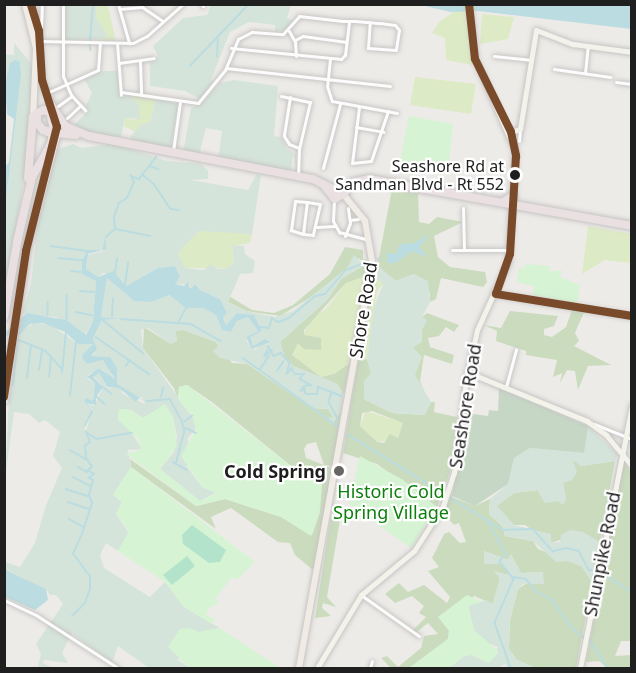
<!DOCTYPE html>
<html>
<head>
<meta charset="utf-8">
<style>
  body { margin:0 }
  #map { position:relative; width:636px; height:673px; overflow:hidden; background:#edebe8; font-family:"Noto Sans",sans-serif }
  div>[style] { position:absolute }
  .grass>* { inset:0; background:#ddeac6 }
  .forest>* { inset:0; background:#cadcbd }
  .wetland>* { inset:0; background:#d5e4da }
  .cemetery>* { inset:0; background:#c6d8c5 }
  .park>* { inset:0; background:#d6f3d4 }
  .pitch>* { inset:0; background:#b3e4cb }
  .water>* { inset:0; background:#bbdce0 }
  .stream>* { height:1.5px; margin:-0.75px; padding:0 0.75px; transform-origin:0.75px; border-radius:0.75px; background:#bbdce0 }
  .roads { filter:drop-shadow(0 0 2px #c6c5c4) drop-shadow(0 0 2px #c6c5c4) }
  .street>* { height:3px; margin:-1.5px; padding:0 1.5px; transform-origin:1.5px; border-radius:1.5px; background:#fcfcfc }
  .secondary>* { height:5px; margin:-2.5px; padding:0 2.5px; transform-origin:2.5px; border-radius:2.5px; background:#f4f3eb }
  .primary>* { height:6px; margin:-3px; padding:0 3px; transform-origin:3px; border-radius:3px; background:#f1ebe5 }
  .highway>* { height:8px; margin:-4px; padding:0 4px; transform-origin:4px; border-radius:4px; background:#eadfe1 }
  .bus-1>* { height:8px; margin:-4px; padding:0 4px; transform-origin:4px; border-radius:4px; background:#7a4b2a }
  .dots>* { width:16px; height:16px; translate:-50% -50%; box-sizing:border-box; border:3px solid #fff; border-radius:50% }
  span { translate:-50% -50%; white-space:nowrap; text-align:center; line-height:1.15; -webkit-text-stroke:4.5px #fff; paint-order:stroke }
  .bus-label { font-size:16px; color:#1f1f1f }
  .right { translate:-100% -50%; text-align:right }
  .street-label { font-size:18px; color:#1f1f1f }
  .poi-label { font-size:18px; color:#1f1f1f; font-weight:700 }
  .park-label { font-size:18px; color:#0c7f0c }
  .frame { position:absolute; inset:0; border:6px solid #1f1f1f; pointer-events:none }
</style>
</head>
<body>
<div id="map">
  <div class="grass">
    <div style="clip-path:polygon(97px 5px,108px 5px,116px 42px,101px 41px,106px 35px,96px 17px)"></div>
    <div style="clip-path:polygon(458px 9px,466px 10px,473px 65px,446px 60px,445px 38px,432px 33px,439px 22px)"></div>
    <div style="clip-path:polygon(482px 14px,514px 17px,508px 39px,480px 44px)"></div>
    <div style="clip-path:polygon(415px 77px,476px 84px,471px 114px,410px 105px)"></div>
    <div style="clip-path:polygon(129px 94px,156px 98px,150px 122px,137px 133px,124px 126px,125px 118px,135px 120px,139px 105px)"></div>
    <div style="clip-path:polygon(588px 226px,631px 234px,631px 263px,605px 260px,582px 274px)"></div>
    <div style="clip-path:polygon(199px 231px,209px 230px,252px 234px,250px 243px,232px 246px,234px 262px,228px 268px,184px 268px,178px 253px)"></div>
    <div style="clip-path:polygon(374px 274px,383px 284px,377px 292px,367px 359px,358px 361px)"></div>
    <div style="clip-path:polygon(361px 275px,365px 276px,350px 363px,334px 374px,321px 377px,292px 355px,298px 342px,314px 340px,303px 335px,312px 317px,325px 310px,346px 283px)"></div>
    <div style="clip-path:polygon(366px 411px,404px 423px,398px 438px,377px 442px,360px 426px)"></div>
  </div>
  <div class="forest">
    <div style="clip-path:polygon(392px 189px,418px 193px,419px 222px,429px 224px,437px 217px,463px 222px,434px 236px,438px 257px,450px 267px,485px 272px,487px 282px,483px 287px,441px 278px,436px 299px,430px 302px,430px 293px,414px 274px,396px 281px,377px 268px)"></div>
    <div style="clip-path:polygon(345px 247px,363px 250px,363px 259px,367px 260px,365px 276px,346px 283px,304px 330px,304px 335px,321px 338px,321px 350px,304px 349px,298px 343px,292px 355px,321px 377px,334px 374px,350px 363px,344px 394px,337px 384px,293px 366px,285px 358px,280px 342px,327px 300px,341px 279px,361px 267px,363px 262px,358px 258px,321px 291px,280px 316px,246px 311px,228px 302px,229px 296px,252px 310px,274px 313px,293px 305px,330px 274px)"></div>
    <div style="clip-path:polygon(572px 310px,584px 312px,575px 333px,579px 341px,574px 346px,611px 365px,588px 366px,578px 390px,575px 371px,567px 370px,560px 383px,562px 373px,553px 377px,557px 360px,526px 355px,526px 351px,496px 341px,497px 331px,484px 325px,501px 328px,510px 311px,558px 316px,554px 326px,544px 329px,544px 335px,552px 337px,566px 327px)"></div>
    <div style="clip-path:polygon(427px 313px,459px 325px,454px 332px,446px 327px,439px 336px,428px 338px,430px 347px,454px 355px,452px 364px,424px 355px,420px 381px,424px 391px,415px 375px,413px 347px,422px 342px,421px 318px)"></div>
    <div style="clip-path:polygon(144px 327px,171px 344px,176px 331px,183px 330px,216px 342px,232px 363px,247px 364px,312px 408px,328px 409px,334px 418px,328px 418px,333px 423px,341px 411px,334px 466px,324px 465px,316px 442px,307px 444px,304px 449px,306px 458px,334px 469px,313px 570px,295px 555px,290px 543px,278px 542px,231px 508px,211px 517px,216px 529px,131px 467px,130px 459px,196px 506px,225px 499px,281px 517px,312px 535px,320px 512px,300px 473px,212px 402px,187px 385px,179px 387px,178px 399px,174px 388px,143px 348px)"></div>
    <div style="clip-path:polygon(evenodd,367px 359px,371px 373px,364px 399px,392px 413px,424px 415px,431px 402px,435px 402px,434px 412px,457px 417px,450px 472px,437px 507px,377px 464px,343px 453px,358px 361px,367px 359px,372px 411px,403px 423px,398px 438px,390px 434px,384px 443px,377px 442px,360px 426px,362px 413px,372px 411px)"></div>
    <div style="clip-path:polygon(573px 459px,581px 466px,615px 461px,576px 668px,536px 668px,517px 660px,509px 649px,510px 620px,518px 589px,543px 572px,521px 573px,511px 555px,508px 560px,484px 551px,509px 571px,507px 575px,494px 571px,500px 578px,493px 604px,474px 596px,449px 631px,448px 639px,409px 668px,391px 668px,381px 658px,387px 656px,398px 667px,421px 648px,424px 636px,438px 634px,428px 623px,413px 635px,410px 633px,426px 617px,419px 613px,424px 606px,412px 596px,395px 603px,385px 594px,399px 583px,408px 592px,424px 585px,447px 603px,450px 597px,428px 571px,439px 567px,432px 558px,444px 534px,449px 532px,460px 543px,466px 542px,459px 523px,454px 525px,443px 513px,453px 492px,452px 497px,475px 506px,490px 499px,489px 514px,503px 527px,505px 536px,533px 541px,538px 549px,581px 566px,592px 540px,583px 532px,551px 543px,525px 525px,514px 525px,496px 506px,514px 493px,538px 490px,566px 499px,563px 483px)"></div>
    <div style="clip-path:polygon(623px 462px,632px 473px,632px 641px,621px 641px,615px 656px,631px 655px,631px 668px,607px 668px,599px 661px,586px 662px)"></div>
    <div style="clip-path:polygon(333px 503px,335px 511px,341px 514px,327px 597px,336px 607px,323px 603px,322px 608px,331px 616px,315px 618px)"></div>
  </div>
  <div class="wetland">
    <div style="clip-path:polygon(65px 5px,97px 5px,96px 17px,107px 35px,103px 39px,65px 40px)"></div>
    <div style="clip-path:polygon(211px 5px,291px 5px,287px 18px,294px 21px,286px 30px,275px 32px,275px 25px,249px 22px,230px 32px,211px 80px,215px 83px,200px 99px,185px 91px,150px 86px,150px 63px,158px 56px,153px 46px,183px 18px,207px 15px)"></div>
    <div style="clip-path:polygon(14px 43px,31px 63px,32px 74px,27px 161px,5px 290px,5px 208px,21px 65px,11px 62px,5px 85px,4px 54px,14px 55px)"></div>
    <div style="clip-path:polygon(101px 71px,118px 71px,120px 95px,129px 94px,139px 105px,140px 119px,125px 118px,121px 136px,104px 138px,73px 126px,88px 111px,85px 107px,92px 93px,84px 79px)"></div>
    <div style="clip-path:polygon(234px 80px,278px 86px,274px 136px,281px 137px,287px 149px,296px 154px,297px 171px,293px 153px,291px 171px,296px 174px,218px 161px,222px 131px,206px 128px,199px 155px,183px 153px,191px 108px,201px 104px,220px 83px)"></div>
    <div style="clip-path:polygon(156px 98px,178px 104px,170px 150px,132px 142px,131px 136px,141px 125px,150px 122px)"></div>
    <div style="clip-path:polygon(73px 144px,82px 148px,113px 144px,167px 161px,201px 164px,208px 171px,208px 179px,191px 180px,248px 190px,256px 175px,261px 175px,252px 234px,199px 231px,178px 253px,185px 268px,203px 270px,211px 264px,217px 269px,228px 268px,234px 262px,232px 245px,244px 246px,245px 254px,255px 261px,253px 273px,240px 274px,228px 302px,246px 311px,275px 317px,293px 311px,347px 268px,354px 255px,364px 265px,341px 279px,327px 300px,280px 342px,285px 358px,293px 366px,337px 384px,344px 394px,341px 411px,333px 423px,327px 418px,333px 417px,328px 409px,312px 408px,247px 364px,220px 358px,213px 351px,218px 346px,216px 342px,183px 330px,176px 331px,177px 341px,171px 344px,148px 328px,141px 330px,143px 348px,193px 418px,196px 429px,188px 438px,187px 467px,202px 487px,217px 492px,200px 501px,160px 469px,174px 452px,177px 436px,173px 417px,165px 405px,143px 418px,131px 410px,125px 423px,142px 449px,128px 450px,131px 467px,113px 495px,122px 502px,116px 514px,130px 535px,118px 551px,106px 543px,100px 555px,104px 568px,150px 597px,165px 582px,184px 607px,220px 628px,199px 632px,188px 628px,178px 660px,190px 668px,149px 668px,118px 646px,112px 663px,72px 633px,62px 653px,68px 663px,44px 660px,43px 663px,53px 668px,38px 667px,41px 654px,36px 644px,63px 604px,56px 595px,50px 595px,46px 589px,5px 569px,5px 562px,20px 567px,35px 543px,45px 508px,62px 468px,53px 456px,60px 432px,45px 420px,39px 423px,29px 414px,14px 412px,5px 479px,9px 400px,20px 332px,34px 323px,51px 325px,78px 344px,93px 344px,82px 355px,83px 360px,87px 364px,103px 360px,109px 368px,114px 380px,102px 369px,89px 374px,87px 379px,95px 383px,93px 401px,84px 401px,91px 410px,84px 428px,86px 432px,92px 409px,87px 402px,94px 406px,103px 387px,93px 376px,99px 373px,107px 388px,120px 388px,123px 394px,145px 404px,142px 397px,134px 398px,117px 384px,117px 368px,109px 357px,91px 356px,95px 353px,93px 340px,102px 320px,119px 320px,101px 317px,107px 278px,134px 301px,151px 302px,169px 295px,186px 308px,203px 308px,216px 315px,222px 330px,231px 332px,237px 321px,248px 317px,258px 331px,246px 337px,247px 342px,255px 350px,264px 342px,268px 346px,266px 339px,253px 346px,249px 337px,262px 331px,254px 315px,237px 313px,226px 325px,223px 318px,227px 313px,220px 299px,200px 290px,197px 284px,190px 289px,190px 285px,175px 284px,180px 277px,175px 266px,158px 268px,126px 286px,118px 275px,103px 273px,98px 277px,86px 269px,88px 255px,103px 251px,107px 237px,102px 250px,87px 250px,82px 261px,82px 273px,96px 281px,93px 321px,85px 335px,56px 317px,22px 314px,31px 284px,38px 219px,55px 150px)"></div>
    <div style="clip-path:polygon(375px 263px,396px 281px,414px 274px,428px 281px,430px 302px,422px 317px,427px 320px,421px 332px,422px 342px,413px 347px,422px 357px,415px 375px,431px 402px,425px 415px,392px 413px,364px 399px,364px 381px,371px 373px,367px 359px,374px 308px,383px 284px,374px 274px)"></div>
    <div style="clip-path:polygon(588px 426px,617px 454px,615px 461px,581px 466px,573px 460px,577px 472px,572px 480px,563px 483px,566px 499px,563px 505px,558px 501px,545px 503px,537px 490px,514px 493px,497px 506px,514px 525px,551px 534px,551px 543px,560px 542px,561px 535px,570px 530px,583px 532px,598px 541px,591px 581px,581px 566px,568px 561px,556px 562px,533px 541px,505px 536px,503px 527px,489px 514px,490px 499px,508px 484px,514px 458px,530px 448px,583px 453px)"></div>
    <div style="clip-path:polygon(484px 551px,507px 560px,511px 554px,521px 573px,543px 572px,544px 584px,523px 584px,518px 589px,510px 620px,509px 649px,517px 660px,536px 668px,509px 668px,505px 664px,497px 668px,449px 668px,464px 656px,472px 655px,489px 663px,498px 647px,485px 642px,474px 630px,468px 605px,486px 600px,493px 604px,500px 578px,493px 570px,506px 575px,509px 571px,500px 564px,484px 564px)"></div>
  </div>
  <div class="cemetery">
    <div style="clip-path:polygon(499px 388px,588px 426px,584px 453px,530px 448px,514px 458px,508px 484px,475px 506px,452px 496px,466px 413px,488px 416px,489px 410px,498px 411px)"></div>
  </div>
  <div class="park">
    <div style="clip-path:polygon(409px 116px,453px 124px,448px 173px,399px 167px)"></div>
    <div style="clip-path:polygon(525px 264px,550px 266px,550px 272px,562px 270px,560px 277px,580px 285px,577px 303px,533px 295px,534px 286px,517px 282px,519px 268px,525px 269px)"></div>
    <div style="clip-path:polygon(187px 385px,300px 473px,308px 472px,322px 485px,320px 512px,311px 536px,281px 517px,225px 499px,196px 506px,126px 454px,142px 449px,138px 439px,118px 420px,119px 409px,128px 409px,143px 418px,165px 404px,173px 417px,177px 446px,160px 469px,200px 501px,216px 493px,202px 487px,181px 456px,196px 429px,193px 418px,178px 399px,179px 387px)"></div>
    <div style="clip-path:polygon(360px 456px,403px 480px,437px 507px,411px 548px,349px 504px)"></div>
    <div style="clip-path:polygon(131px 467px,255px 562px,237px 580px,232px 577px,215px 599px,219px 603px,209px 608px,206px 615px,215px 619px,212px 624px,184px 607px,165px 582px,118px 551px,129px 531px,116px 514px,122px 501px,113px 495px)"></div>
    <div style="clip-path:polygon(467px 595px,482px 602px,468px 606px,474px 630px,499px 652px,489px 663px,472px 655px,464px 656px,449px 668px,409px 668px,448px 639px,449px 631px,438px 617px)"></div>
    <div style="clip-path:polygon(188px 628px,199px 632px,220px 628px,280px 668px,190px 668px,168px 647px,180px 629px)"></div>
  </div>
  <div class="pitch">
    <div style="clip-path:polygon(192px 525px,226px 550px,220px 562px,209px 563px,183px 544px,182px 535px)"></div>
    <div style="clip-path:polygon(187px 556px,195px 566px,172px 585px,163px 575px)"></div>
  </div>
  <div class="water">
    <div style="clip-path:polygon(421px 5px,631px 5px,631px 29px,478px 11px,450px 12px)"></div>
    <div style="clip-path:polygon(15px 60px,20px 62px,21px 74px,5px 208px,5px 167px,9px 162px,14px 119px,7px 114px,5px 85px,10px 63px)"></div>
    <div style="clip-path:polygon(430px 234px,419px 247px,427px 257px,412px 251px,395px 263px,387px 263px,387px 253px,396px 254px,400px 244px,414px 243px)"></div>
    <div style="clip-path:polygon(106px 236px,106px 249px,88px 254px,86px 269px,98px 277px,114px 271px,126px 286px,158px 268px,175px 266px,180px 277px,175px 284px,184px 286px,188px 282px,190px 289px,196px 284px,200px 290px,220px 299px,227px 313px,223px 318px,226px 325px,237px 313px,254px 315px,262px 331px,250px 337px,253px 346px,265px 339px,270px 342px,252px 349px,246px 337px,258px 331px,248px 317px,237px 321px,231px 332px,222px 330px,216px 315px,203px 308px,186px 308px,169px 295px,151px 302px,134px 301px,107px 278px,101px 317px,121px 319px,102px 320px,93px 339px,97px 349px,91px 356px,110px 357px,117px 368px,117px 384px,147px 402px,139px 398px,136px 402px,119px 388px,107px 387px,99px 373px,93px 377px,103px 387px,96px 397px,96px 405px,87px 403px,93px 412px,85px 427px,88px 432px,84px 426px,91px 410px,84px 401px,86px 398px,93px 401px,95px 383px,87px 377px,99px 368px,115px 379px,103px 360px,87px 364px,83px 360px,82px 355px,93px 344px,78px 344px,65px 332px,43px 323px,30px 324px,18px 336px,11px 333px,5px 338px,4px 333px,27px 313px,66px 320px,86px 335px,93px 321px,96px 281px,82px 274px,82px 261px,87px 250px,102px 250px)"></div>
    <div style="clip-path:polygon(4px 569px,46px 589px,48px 600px,35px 610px,5px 597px)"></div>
  </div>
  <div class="stream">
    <div style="left:90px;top:40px;width:36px;rotate:-85deg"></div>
    <div style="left:90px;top:44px;width:6px;rotate:81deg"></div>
    <div style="left:217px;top:57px;width:17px;rotate:-87deg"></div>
    <div style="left:190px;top:66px;width:86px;rotate:-46.4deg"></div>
    <div style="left:150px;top:166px;width:9px;rotate:21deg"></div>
    <div style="left:142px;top:174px;width:16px;rotate:40deg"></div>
    <div style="left:154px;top:184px;width:30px;rotate:56deg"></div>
    <div style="left:171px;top:209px;width:8px;rotate:7deg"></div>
    <div style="left:115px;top:229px;width:12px;rotate:-95deg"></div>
    <div style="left:114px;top:217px;width:15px;rotate:-70deg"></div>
    <div style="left:119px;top:203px;width:9px;rotate:-32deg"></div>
    <div style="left:127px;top:198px;width:17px;rotate:-66deg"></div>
    <div style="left:134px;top:182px;width:7px;rotate:-117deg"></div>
    <div style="left:131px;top:176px;width:9px;rotate:21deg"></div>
    <div style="left:139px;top:179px;width:28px;rotate:-52deg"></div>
    <div style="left:106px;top:237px;width:12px;rotate:-42deg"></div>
    <div style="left:115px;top:229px;width:36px;rotate:11deg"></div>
    <div style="left:51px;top:246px;width:36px;rotate:8deg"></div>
    <div style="left:58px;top:258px;width:24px;rotate:5deg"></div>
    <div style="left:378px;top:259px;width:2px"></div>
    <div style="left:71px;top:271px;width:10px;rotate:6deg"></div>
    <div style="left:115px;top:272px;width:13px;rotate:-81deg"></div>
    <div style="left:125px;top:285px;width:22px;rotate:-82deg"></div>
    <div style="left:80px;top:291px;width:14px;rotate:4deg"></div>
    <div style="left:67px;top:295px;width:26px;rotate:90deg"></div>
    <div style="left:48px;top:302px;width:13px;rotate:90deg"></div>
    <div style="left:76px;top:312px;width:16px;rotate:11deg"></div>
    <div style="left:112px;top:317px;width:18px;rotate:-87deg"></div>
    <div style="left:121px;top:319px;width:70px;rotate:4.1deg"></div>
    <div style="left:191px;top:324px;width:34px;rotate:30deg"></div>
    <div style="left:103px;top:320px;width:52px;rotate:39.5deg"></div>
    <div style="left:178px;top:323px;width:17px;rotate:-62deg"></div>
    <div style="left:260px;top:327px;width:9px;rotate:6deg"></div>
    <div style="left:269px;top:328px;width:10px;rotate:-73deg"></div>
    <div style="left:272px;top:318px;width:7px;rotate:34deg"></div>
    <div style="left:278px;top:322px;width:12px;rotate:-20deg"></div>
    <div style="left:289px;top:318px;width:34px;rotate:-40deg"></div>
    <div style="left:315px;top:296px;width:10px;rotate:-11deg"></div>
    <div style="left:325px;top:294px;width:32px;rotate:-49deg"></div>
    <div style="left:346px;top:270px;width:25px;rotate:-21deg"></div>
    <div style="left:96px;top:337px;width:65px;rotate:34.9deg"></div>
    <div style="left:19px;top:340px;width:29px;rotate:22deg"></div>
    <div style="left:46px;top:351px;width:24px;rotate:48deg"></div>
    <div style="left:268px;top:346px;width:12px;rotate:59deg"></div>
    <div style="left:274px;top:356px;width:8px;rotate:-23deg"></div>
    <div style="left:281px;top:353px;width:13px;rotate:48deg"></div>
    <div style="left:290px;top:363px;width:11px;rotate:105deg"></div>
    <div style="left:287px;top:374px;width:8px;rotate:-50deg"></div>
    <div style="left:292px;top:368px;width:7px;rotate:63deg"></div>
    <div style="left:295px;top:374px;width:9px"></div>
    <div style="left:304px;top:374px;width:6px;rotate:129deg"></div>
    <div style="left:300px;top:379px;width:13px;rotate:29deg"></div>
    <div style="left:311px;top:385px;width:7px;rotate:164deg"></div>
    <div style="left:304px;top:387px;width:7px;rotate:74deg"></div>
    <div style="left:306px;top:394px;width:11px"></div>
    <div style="left:317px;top:394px;width:7px;rotate:-82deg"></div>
    <div style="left:318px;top:387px;width:15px;rotate:20deg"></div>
    <div style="left:332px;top:392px;width:10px;rotate:107deg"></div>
    <div style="left:329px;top:402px;width:24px;rotate:62deg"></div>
    <div style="left:268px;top:350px;width:7px;rotate:117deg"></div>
    <div style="left:265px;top:356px;width:9px;rotate:-41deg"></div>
    <div style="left:243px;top:358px;width:118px;rotate:35.7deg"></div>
    <div style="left:126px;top:366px;width:6px;rotate:-59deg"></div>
    <div style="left:260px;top:369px;width:16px;rotate:-55deg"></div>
    <div style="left:39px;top:370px;width:19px;rotate:-81deg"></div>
    <div style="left:277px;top:371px;width:11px;rotate:-56deg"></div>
    <div style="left:62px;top:373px;width:41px;rotate:-84.4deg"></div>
    <div style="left:49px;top:377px;width:20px;rotate:-84deg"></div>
    <div style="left:27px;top:378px;width:32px;rotate:-83deg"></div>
    <div style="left:13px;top:385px;width:49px;rotate:-84.2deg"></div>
    <div style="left:103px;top:387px;width:11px;rotate:38deg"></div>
    <div style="left:304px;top:387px;width:5px;rotate:127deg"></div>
    <div style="left:301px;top:391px;width:4px;rotate:-27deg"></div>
    <div style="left:332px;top:392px;width:10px;rotate:24deg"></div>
    <div style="left:70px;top:396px;width:54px;rotate:-83.7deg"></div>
    <div style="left:96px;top:396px;width:11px;rotate:41deg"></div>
    <div style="left:161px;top:397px;width:9px;rotate:-77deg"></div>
    <div style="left:147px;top:401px;width:23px;rotate:-5deg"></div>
    <div style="left:170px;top:399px;width:25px;rotate:61deg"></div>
    <div style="left:182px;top:421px;width:10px;rotate:73deg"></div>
    <div style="left:185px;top:431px;width:34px;rotate:105deg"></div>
    <div style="left:184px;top:422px;width:10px;rotate:-37deg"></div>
    <div style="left:186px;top:428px;width:11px;rotate:27deg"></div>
    <div style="left:87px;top:433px;width:12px;rotate:31deg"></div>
    <div style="left:97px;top:439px;width:35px;rotate:-10deg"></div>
    <div style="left:347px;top:434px;width:114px;rotate:31.7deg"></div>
    <div style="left:70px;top:450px;width:20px;rotate:30deg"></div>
    <div style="left:173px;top:462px;width:16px;rotate:30deg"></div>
    <div style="left:78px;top:467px;width:10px;rotate:29deg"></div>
    <div style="left:73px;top:477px;width:20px;rotate:27deg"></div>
    <div style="left:66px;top:489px;width:23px;rotate:18deg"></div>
    <div style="left:449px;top:497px;width:63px;rotate:31.4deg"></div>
    <div style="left:503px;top:530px;width:30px;rotate:-2deg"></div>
    <div style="left:533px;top:529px;width:30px;rotate:48deg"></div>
    <div style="left:553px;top:551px;width:14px;rotate:-12deg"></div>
    <div style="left:567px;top:548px;width:12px;rotate:14deg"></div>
    <div style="left:579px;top:551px;width:21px;rotate:62deg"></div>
    <div style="left:589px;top:570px;width:6px"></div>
    <div style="left:68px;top:502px;width:22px;rotate:18deg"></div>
    <div style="left:69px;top:519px;width:17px;rotate:28deg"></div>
    <div style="left:488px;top:521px;width:37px;rotate:61deg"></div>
    <div style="left:506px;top:553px;width:11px;rotate:124deg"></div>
    <div style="left:500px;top:562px;width:22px;rotate:51deg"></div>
    <div style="left:514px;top:579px;width:48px;rotate:113.4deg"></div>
    <div style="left:495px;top:623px;width:48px;rotate:70.4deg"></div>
    <div style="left:82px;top:534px;width:33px;rotate:-72deg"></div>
    <div style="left:92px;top:503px;width:9px;rotate:-111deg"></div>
    <div style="left:89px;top:495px;width:15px;rotate:-74deg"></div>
    <div style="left:93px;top:481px;width:5px;rotate:-143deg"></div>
    <div style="left:89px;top:478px;width:6px;rotate:-39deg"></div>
    <div style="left:94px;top:474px;width:8px;rotate:-157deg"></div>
    <div style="left:87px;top:471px;width:6px;rotate:-39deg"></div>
    <div style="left:92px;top:467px;width:11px;rotate:-124deg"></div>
    <div style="left:86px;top:458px;width:12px;rotate:-95deg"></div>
    <div style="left:85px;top:446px;width:6px;rotate:-39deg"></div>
    <div style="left:90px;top:442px;width:11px;rotate:-112deg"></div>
    <div style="left:600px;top:572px;width:38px;rotate:32deg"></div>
    <div style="left:514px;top:577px;width:12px;rotate:9deg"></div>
    <div style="left:526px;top:579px;width:16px;rotate:50deg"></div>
    <div style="left:536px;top:591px;width:20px;rotate:30deg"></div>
    <div style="left:553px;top:601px;width:34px;rotate:54deg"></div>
    <div style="left:573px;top:629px;width:14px;rotate:36deg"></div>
    <div style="left:72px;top:616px;width:18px;rotate:-45deg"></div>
    <div style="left:85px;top:603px;width:15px;rotate:-70deg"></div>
    <div style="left:90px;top:589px;width:12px;rotate:-90deg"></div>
    <div style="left:90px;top:577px;width:29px;rotate:-126deg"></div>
    <div style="left:73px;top:554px;width:20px;rotate:-66deg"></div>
    <div style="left:589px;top:639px;width:35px;rotate:57deg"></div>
  </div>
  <div class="roads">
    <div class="street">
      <div style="left:63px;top:4px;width:72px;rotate:90deg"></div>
      <div style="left:63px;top:76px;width:21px;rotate:67deg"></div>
      <div style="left:71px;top:95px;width:21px;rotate:47deg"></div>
      <div style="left:118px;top:4px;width:41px;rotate:74.2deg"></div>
      <div style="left:201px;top:4px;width:3px;rotate:45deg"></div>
      <div style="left:119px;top:9px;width:23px;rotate:-5deg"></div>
      <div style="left:142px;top:7px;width:25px;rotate:34deg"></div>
      <div style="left:41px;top:30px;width:26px;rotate:-88deg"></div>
      <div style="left:289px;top:31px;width:13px;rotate:61deg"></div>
      <div style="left:295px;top:42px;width:14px;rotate:86deg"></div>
      <div style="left:295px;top:40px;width:9px;rotate:-27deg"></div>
      <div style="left:303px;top:36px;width:44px;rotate:7.8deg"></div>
      <div style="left:40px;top:41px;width:93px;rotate:1.2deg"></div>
      <div style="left:133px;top:43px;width:16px;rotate:-27deg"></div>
      <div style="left:147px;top:36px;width:48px;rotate:-41.6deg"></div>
      <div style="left:117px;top:43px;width:52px;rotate:85.6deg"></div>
      <div style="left:231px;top:48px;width:111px;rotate:5.7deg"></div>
      <div style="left:341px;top:59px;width:6px;rotate:-45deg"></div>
      <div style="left:345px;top:55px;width:34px;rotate:-83deg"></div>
      <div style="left:494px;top:56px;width:36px;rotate:6deg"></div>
      <div style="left:330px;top:59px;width:27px;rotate:96deg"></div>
      <div style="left:327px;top:86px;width:16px;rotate:72deg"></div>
      <div style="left:332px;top:101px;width:66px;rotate:10.5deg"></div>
      <div style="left:140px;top:62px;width:32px;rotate:88deg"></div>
      <div style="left:119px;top:63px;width:35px;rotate:-8deg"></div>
      <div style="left:226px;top:68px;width:165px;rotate:6.3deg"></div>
      <div style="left:554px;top:69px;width:57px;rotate:8.1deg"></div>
      <div style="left:585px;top:73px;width:27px;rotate:-84deg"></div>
      <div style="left:616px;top:82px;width:16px;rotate:7deg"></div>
      <div style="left:49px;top:92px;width:54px;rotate:-24.2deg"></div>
      <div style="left:98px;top:70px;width:27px;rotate:-86deg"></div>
      <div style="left:121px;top:92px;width:78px;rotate:8.1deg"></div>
      <div style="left:198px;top:103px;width:43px;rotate:-50.7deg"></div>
      <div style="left:225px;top:70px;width:34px;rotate:-67deg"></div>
      <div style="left:238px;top:39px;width:16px;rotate:-27deg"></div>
      <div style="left:252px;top:32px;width:31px;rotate:4deg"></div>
      <div style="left:283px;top:34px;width:24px;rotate:-48deg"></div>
      <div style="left:299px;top:16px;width:44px;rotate:6.5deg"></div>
      <div style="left:343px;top:21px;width:12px"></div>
      <div style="left:355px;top:21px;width:25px;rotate:5deg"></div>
      <div style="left:380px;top:23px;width:15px;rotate:8deg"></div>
      <div style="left:395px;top:25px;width:6px;rotate:51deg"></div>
      <div style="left:399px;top:30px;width:20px;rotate:99deg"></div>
      <div style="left:396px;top:50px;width:28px;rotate:-176deg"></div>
      <div style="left:368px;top:48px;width:26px;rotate:-86deg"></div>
      <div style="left:281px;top:96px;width:30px;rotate:12deg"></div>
      <div style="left:310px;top:102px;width:48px;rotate:103.2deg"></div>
      <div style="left:299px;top:149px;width:26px;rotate:92deg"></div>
      <div style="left:290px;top:97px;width:39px;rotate:99deg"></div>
      <div style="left:284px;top:136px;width:9px;rotate:58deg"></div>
      <div style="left:289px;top:144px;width:11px;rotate:22deg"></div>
      <div style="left:58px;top:106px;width:17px;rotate:-36deg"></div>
      <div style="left:359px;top:107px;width:56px;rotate:97.1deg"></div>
      <div style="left:352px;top:163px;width:19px;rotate:-6deg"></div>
      <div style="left:371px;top:161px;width:53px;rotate:-71.2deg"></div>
      <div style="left:67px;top:118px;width:18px;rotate:-43deg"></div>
      <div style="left:356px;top:127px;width:28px;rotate:10deg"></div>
      <div style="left:519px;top:141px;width:11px;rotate:-85deg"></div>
      <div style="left:173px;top:151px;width:49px;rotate:-81.9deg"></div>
      <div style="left:323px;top:168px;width:66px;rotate:-75.1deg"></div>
      <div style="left:334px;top:201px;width:20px;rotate:93deg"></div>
      <div style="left:333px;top:221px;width:13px;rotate:61deg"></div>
      <div style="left:339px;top:232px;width:31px;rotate:15deg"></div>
      <div style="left:307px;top:202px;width:13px;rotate:9deg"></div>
      <div style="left:320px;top:204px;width:32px;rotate:103deg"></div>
      <div style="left:313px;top:235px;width:10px;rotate:-174deg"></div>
      <div style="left:303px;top:234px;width:32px;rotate:-83deg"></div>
      <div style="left:463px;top:208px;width:40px;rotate:88.6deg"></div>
      <div style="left:350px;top:220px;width:8px;rotate:-7deg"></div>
      <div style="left:317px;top:227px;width:18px;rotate:-3deg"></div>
      <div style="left:303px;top:234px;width:13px;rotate:-162deg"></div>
      <div style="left:291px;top:230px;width:29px;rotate:-82deg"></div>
      <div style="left:295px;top:201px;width:12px;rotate:5deg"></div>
      <div style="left:345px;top:236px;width:14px;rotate:-69deg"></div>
      <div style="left:350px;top:223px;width:15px;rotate:-98deg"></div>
      <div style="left:452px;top:250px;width:58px"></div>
      <div style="left:506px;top:387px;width:39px;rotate:-75deg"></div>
      <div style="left:594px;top:424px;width:41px;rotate:21.5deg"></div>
      <div style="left:361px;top:595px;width:71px;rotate:35.3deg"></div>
      <div style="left:4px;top:600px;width:35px;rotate:25deg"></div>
      <div style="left:36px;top:615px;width:98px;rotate:32.9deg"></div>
      <div style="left:370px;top:668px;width:7px;rotate:-74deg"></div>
    </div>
    <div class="secondary">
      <div style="left:511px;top:132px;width:9px;rotate:-18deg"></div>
      <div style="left:520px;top:129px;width:100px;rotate:-80.8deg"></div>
      <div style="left:536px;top:30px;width:40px;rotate:21deg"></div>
      <div style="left:573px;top:44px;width:60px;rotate:7.7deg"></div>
      <div style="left:496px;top:294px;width:138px;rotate:9.2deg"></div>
      <div style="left:467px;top:372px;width:130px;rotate:22.2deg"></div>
      <div style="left:587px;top:421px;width:24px;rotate:36deg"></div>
      <div style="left:606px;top:435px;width:40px;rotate:50deg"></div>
      <div style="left:317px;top:668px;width:85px;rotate:-58.9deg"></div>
      <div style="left:361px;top:595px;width:69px;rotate:-39.7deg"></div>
      <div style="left:414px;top:551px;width:54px;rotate:-57.2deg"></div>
      <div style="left:443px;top:506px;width:35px;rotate:-72deg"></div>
      <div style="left:454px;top:473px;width:93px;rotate:-82.6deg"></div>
      <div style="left:466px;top:381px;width:52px;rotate:-77.8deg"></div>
      <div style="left:477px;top:330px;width:75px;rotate:-65.5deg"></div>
      <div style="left:508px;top:262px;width:112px;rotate:-86.4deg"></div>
      <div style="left:515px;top:150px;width:99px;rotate:-113.7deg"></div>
      <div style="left:475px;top:59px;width:55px;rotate:-96.2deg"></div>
      <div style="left:580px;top:668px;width:268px;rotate:-78.8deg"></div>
    </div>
    <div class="primary">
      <div style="left:25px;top:4px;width:45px;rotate:76deg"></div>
      <div style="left:36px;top:48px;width:71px;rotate:92.4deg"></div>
      <div style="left:31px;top:4px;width:28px;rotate:73deg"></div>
      <div style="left:39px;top:31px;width:49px;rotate:86.5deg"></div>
      <div style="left:42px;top:80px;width:30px;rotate:69deg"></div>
      <div style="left:299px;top:668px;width:413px;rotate:-79.8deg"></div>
      <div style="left:372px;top:261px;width:41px;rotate:-99.9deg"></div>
      <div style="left:365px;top:221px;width:35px;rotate:-129deg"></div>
    </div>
    <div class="highway">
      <div style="left:51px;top:105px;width:25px;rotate:56deg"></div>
      <div style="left:65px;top:126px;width:26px;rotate:23deg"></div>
      <div style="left:89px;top:136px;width:228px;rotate:10.9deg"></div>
      <div style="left:313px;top:179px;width:34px;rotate:27deg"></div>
      <div style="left:28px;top:178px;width:62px;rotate:-85.4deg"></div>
      <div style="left:323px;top:184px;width:19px;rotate:51deg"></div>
      <div style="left:335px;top:199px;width:12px;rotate:-35deg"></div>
      <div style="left:343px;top:194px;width:14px;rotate:-51deg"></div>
      <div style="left:352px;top:183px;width:17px;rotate:-13deg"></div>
      <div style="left:369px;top:179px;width:267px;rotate:10.1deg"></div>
      <div style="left:503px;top:202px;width:12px;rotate:-31deg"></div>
      <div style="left:17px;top:242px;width:67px;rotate:-77deg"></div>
      <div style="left:32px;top:177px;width:34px;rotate:-60deg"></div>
      <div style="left:49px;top:148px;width:9px;rotate:-69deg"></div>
      <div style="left:52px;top:140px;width:3px;rotate:-90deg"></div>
      <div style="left:52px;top:137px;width:5px;rotate:-79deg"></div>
      <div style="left:53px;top:132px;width:2px;rotate:-63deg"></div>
      <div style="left:54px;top:130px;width:18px;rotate:-103deg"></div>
      <div style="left:50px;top:112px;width:6px;rotate:-162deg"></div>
      <div style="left:44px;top:110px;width:8px;rotate:157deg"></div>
      <div style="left:37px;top:113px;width:10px;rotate:90deg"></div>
      <div style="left:37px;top:123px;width:9px;rotate:49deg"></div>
      <div style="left:43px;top:130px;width:4px;rotate:14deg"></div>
      <div style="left:47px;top:131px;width:1px;rotate:45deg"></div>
      <div style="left:48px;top:132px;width:5px"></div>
      <div style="left:53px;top:132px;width:3px;rotate:18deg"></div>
      <div style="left:56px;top:133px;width:20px;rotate:6deg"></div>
      <div style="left:4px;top:317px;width:80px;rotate:-80deg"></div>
      <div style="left:4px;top:400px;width:151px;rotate:-81.6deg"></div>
      <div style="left:26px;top:251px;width:119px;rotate:-75.4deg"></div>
    </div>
  </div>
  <div class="bus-1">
    <div style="left:469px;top:4px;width:55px;rotate:83.8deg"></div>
    <div style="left:475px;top:59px;width:81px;rotate:63.7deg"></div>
    <div style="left:511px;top:132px;width:25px;rotate:78deg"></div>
    <div style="left:516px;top:156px;width:98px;rotate:93.5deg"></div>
    <div style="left:510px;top:254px;width:42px;rotate:109.3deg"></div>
    <div style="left:496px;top:294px;width:138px;rotate:9.2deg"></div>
    <div style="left:4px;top:397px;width:148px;rotate:-81.4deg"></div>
    <div style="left:26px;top:251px;width:128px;rotate:-76deg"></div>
    <div style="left:57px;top:127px;width:49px;rotate:-107.7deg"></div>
    <div style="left:42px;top:80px;width:49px;rotate:-93.5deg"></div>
    <div style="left:39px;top:31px;width:28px;rotate:-107deg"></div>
  </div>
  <div class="dots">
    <div style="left:515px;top:175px;background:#1f1f1f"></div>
    <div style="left:339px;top:471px;background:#676665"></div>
  </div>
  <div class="bus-label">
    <span class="right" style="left:504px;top:175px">Seashore Rd at<br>Sandman Blvd - Rt 552</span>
  </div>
  <div class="street-label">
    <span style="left:363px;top:310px;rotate:-81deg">Shore Road</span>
    <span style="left:465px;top:406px;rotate:-81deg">Seashore Road</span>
    <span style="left:602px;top:554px;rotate:-79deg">Shunpike Road</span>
  </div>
  <div class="poi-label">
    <span class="right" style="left:326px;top:471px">Cold Spring</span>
  </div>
  <div class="park-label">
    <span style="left:391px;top:502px">Historic Cold<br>Spring Village</span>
  </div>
  <div class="frame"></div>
</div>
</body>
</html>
